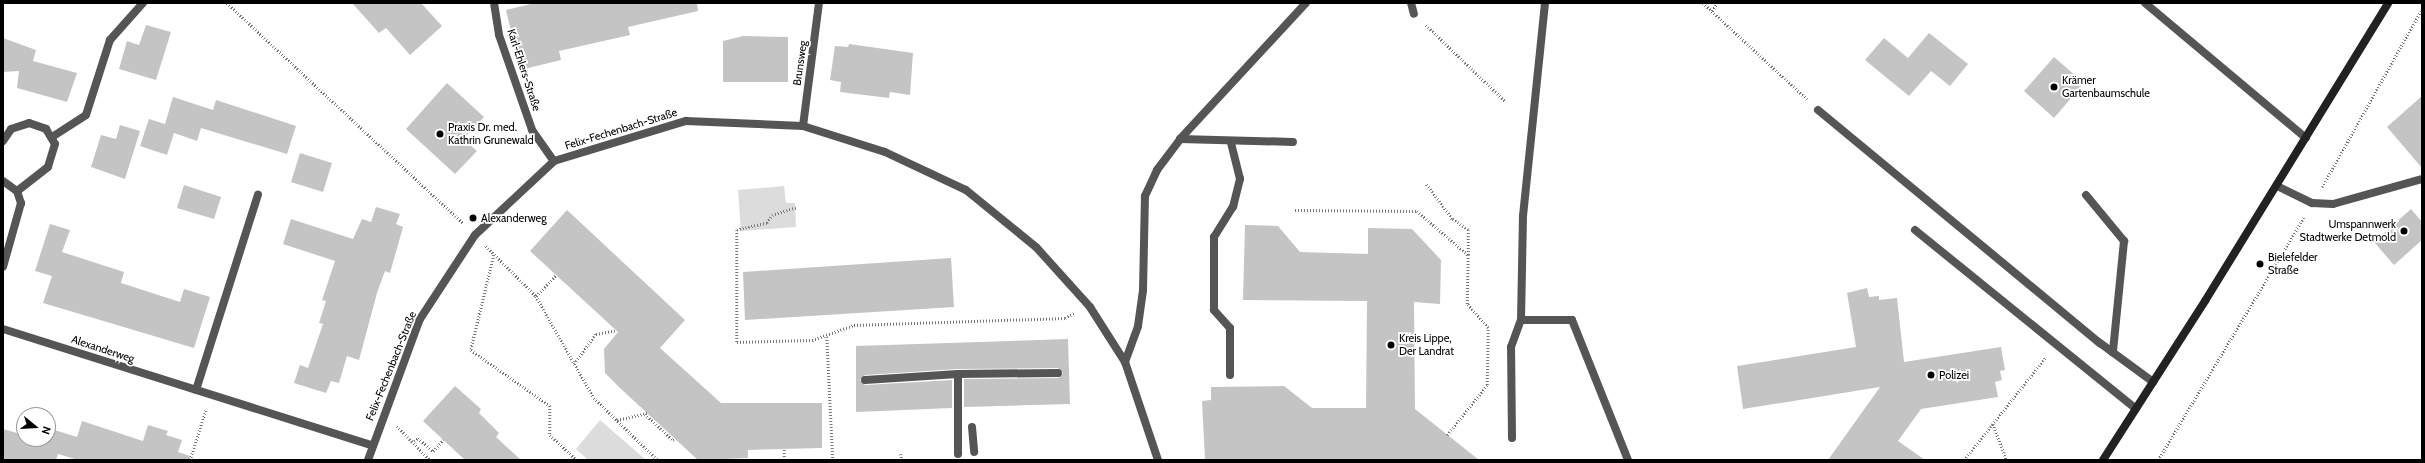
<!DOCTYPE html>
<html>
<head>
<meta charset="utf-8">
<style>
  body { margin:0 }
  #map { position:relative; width:2425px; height:463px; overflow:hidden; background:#fff; font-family:Cabin,sans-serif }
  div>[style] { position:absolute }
  .green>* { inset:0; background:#dcdcdc }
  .building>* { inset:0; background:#c4c4c4 }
  .path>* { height:2.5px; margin-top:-1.25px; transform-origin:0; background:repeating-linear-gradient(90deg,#777 0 1px,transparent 0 3px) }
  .service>* { height:8px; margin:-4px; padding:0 4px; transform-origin:4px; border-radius:4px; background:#555 }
  .minor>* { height:8px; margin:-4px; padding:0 4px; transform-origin:4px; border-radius:4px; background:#555 }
  .secondary>* { height:8px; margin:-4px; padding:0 4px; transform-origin:4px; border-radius:4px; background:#222 }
  .dots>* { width:11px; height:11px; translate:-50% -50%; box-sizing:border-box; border:2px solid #fff; border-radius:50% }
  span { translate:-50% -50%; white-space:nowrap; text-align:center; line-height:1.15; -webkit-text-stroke:3.5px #fff; paint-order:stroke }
  .street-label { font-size:11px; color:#000 }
  .poi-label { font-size:11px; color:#000 }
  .left { translate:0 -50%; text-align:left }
  .right { translate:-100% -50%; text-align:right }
  .frame { position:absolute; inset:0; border:4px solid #000; pointer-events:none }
  .north { position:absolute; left:16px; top:407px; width:40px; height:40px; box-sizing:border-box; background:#fff; border:1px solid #999; border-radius:50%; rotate:108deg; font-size:11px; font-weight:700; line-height:16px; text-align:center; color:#000 }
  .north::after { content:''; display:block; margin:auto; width:14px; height:18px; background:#000; clip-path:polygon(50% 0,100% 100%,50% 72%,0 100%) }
</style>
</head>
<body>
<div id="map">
  <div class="green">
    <div style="clip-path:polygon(784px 186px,786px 203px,795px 203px,796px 227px,741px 231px,738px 190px)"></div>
    <div style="clip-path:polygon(600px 420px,646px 460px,588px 460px,576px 449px)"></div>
  </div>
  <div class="building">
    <div style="clip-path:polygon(352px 3px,421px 3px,442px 26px,410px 55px,386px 28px,379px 33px)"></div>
    <div style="clip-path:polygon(535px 3px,697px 3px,698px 11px,628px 27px,630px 35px,559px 51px,561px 60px,520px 70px,506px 10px)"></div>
    <div style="clip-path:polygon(146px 25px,171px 32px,156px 80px,119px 69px,127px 41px,139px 45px)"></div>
    <div style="clip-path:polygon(1929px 33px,1968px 64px,1950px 86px,1931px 71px,1909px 96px,1865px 60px,1884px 38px,1908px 58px)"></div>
    <div style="clip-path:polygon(743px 36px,788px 37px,788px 82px,723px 82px,723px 41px)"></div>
    <div style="clip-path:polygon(3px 38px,36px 50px,33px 61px,77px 73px,67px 102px,17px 88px,19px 71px,3px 72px)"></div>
    <div style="clip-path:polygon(849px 44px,913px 53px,910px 95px,890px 92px,889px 98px,840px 92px,841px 82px,830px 80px,835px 46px,848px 47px)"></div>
    <div style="clip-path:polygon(2054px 57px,2084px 83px,2054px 118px,2024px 91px)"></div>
    <div style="clip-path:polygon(447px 83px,484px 117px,463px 139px,477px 151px,455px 174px,406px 129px)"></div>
    <div style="clip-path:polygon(2422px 96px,2422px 168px,2387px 127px)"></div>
    <div style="clip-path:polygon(173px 97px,213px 110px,216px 100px,296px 126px,287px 154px,201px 128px,197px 141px,174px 133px,167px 155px,140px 146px,149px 119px,165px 124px)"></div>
    <div style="clip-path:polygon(120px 125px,140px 131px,125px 179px,91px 167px,101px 135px,116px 139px)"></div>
    <div style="clip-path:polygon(300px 153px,332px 163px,323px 192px,291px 182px)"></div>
    <div style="clip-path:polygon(184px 185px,221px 197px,214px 219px,177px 208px)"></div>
    <div style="clip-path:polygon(376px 207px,400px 214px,396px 224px,403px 227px,390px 273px,385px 271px,377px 293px,359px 360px,347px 356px,339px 383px,331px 381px,326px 393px,294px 383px,300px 365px,308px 368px,323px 324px,319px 323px,326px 301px,322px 300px,335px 261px,283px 244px,291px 219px,353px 239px,362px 219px,371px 222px)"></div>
    <div style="clip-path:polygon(2411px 209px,2422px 222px,2422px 240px,2394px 265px,2374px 242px)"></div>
    <div style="clip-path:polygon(567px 210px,685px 320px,660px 348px,721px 403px,822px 403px,822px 448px,748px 450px,748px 458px,698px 460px,620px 388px,605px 373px,604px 349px,618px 332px,530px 251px)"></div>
    <div style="clip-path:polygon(50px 224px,70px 230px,62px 252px,124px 272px,121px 283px,180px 302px,184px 289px,210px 297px,194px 348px,43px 303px,52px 276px,35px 271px)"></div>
    <div style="clip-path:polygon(1245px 225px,1278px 226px,1300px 252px,1368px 254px,1368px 228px,1412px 229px,1441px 260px,1440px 304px,1414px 302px,1415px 409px,1479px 460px,1205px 460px,1202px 401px,1211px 400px,1211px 387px,1284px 386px,1312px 408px,1366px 408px,1367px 301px,1243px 300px)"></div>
    <div style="clip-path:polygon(951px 258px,954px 307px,745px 320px,743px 272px)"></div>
    <div style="clip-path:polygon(1867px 288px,1869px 297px,1879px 296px,1879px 300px,1897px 298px,1904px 362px,2001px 347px,2005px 370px,2000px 371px,2002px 380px,1995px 382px,1998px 397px,1921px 409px,1898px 441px,1925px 460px,1828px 460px,1880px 387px,1743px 409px,1737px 366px,1856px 347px,1847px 293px)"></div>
    <div style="clip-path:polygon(1068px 339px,1070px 404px,964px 407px,964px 379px,1058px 378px,1063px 373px,1058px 368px,958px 369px,865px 375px,860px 380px,865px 385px,952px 380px,952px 408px,856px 412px,856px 346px)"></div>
    <div style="clip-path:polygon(455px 386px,481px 409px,479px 413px,499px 433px,496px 437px,521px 460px,465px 460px,423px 421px)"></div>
    <div style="clip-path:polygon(82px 421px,143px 441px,148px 425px,168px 431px,166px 435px,182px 440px,178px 452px,190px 456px,190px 460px,78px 460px,58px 454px,56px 460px,3px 460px,3px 429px,24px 435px,24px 439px,48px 439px,48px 428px,77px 437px)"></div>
  </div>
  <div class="path">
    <div style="left:227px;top:3px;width:324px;rotate:43deg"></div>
    <div style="left:1703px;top:3px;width:143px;rotate:42.7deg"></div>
    <div style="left:1712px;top:11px;width:9px;rotate:-58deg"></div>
    <div style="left:1426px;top:25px;width:111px;rotate:43.9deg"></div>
    <div style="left:2322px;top:187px;width:204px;rotate:-60.7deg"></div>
    <div style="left:796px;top:208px;width:24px;rotate:163deg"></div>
    <div style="left:773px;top:215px;width:10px;rotate:127deg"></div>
    <div style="left:767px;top:223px;width:31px;rotate:167deg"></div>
    <div style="left:737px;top:230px;width:112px;rotate:90deg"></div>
    <div style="left:737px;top:342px;width:75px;rotate:-1.5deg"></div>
    <div style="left:812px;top:340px;width:45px;rotate:-19.7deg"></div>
    <div style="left:854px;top:325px;width:211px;rotate:-1.9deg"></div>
    <div style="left:1065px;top:318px;width:10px;rotate:-29deg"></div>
    <div style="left:1295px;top:210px;width:122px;rotate:0.5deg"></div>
    <div style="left:1417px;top:211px;width:67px;rotate:40.8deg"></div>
    <div style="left:1468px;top:255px;width:25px;rotate:-90deg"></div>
    <div style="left:1468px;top:230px;width:19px;rotate:-145deg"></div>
    <div style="left:1452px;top:219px;width:44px;rotate:-126.6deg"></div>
    <div style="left:486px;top:246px;width:71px;rotate:45deg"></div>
    <div style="left:536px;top:296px;width:117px;rotate:60.4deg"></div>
    <div style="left:594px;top:398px;width:89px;rotate:44.1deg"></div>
    <div style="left:494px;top:255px;width:98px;rotate:103.6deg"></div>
    <div style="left:471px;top:350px;width:97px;rotate:35.3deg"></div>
    <div style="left:550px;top:406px;width:29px;rotate:90deg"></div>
    <div style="left:550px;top:435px;width:37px;rotate:43deg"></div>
    <div style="left:536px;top:296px;width:29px;rotate:-46deg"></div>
    <div style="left:827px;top:337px;width:123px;rotate:87.2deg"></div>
    <div style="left:574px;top:364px;width:37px;rotate:-54deg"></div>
    <div style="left:596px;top:334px;width:20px;rotate:-11deg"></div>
    <div style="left:645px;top:414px;width:38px;rotate:43deg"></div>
    <div style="left:673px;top:440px;width:2px;rotate:-27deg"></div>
    <div style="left:617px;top:420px;width:32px;rotate:-13deg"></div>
    <div style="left:1993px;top:424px;width:39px;rotate:69deg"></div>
    <div style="left:397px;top:426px;width:47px;rotate:45.9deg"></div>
    <div style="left:1447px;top:435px;width:64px;rotate:-51.3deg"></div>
    <div style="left:1487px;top:385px;width:57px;rotate:-89deg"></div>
    <div style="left:1488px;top:328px;width:32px;rotate:-131deg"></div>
    <div style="left:1467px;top:304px;width:49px;rotate:-88.8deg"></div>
    <div style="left:414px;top:441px;width:5px;rotate:-37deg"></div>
    <div style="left:418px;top:438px;width:20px;rotate:41deg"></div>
    <div style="left:433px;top:451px;width:15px;rotate:-48deg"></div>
    <div style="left:901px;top:454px;width:6px;rotate:81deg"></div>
    <div style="left:190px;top:460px;width:53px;rotate:-72.6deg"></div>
    <div style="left:784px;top:460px;width:11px;rotate:-90deg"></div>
    <div style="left:1964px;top:460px;width:132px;rotate:-51.5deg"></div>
    <div style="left:2158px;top:460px;width:283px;rotate:-59deg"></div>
  </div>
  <div class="service">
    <div style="left:1411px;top:3px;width:11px;rotate:75deg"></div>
    <div style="left:2145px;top:3px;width:210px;rotate:40deg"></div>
    <div style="left:1818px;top:110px;width:366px;rotate:39.6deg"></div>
    <div style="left:2100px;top:343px;width:66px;rotate:36.3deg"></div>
    <div style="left:52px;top:137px;width:40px;rotate:-32.9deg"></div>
    <div style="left:86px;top:115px;width:79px;rotate:-72.3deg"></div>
    <div style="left:110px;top:40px;width:50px;rotate:-48.3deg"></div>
    <div style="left:1180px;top:139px;width:113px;rotate:1.5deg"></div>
    <div style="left:2277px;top:186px;width:39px;rotate:26deg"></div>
    <div style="left:2312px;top:203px;width:21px;rotate:3deg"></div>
    <div style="left:2333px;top:204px;width:92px;rotate:-15.7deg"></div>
    <div style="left:2086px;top:195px;width:60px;rotate:50.4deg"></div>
    <div style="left:2124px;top:241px;width:112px;rotate:95.7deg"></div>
    <div style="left:1915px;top:230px;width:284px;rotate:39deg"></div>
    <div style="left:1521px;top:320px;width:51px"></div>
    <div style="left:1572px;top:320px;width:151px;rotate:68.2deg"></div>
    <div style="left:1125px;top:362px;width:38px;rotate:-70deg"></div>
    <div style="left:1138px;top:326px;width:36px;rotate:-82deg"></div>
    <div style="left:1143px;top:290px;width:94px;rotate:-88.8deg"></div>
    <div style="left:1145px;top:196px;width:29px;rotate:-65deg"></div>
    <div style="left:1157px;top:170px;width:39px;rotate:-53deg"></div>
    <div style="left:1180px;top:139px;width:185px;rotate:-47.2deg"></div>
    <div style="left:1230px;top:375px;width:47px;rotate:-90deg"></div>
    <div style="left:1230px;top:328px;width:24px;rotate:-132deg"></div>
    <div style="left:1214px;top:310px;width:73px;rotate:-90deg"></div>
    <div style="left:1214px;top:237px;width:36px;rotate:-58deg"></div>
    <div style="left:1233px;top:207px;width:29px;rotate:-76deg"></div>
    <div style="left:1240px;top:179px;width:38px;rotate:-104deg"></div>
    <div style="left:865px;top:380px;width:93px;rotate:-3.7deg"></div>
    <div style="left:196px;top:390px;width:205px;rotate:-72.4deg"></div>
    <div style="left:972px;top:427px;width:25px;rotate:85deg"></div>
    <div style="left:1512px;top:438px;width:91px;rotate:-90.6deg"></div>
    <div style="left:1511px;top:347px;width:29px;rotate:-70deg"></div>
    <div style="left:1521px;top:320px;width:104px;rotate:-88.9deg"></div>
    <div style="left:1523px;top:216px;width:214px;rotate:-84.1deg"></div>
    <div style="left:958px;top:454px;width:80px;rotate:-90deg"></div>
    <div style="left:958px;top:374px;width:100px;rotate:-0.6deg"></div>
  </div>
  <div class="minor">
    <div style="left:494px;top:3px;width:32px;rotate:81deg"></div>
    <div style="left:499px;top:35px;width:101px;rotate:70.8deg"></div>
    <div style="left:532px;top:130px;width:38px;rotate:55deg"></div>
    <div style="left:803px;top:126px;width:124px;rotate:-82.6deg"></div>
    <div style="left:3px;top:141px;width:14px;rotate:-56deg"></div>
    <div style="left:11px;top:129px;width:19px;rotate:-18deg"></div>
    <div style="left:29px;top:123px;width:18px;rotate:19deg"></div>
    <div style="left:46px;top:129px;width:17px;rotate:59deg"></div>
    <div style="left:55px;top:144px;width:24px;rotate:107deg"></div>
    <div style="left:48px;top:167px;width:39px;rotate:142deg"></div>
    <div style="left:3px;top:181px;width:17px;rotate:36deg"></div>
    <div style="left:17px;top:191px;width:13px;rotate:72deg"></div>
    <div style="left:21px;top:203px;width:66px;rotate:105.7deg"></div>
    <div style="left:3px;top:329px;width:387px;rotate:17.5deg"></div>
    <div style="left:368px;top:460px;width:150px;rotate:-69.8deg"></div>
    <div style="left:420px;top:319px;width:100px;rotate:-56.8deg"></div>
    <div style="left:475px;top:235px;width:108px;rotate:-43.1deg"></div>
    <div style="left:554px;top:161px;width:138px;rotate:-16.9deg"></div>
    <div style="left:686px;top:121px;width:117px;rotate:2.4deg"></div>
    <div style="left:803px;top:126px;width:86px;rotate:17.6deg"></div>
    <div style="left:885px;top:152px;width:89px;rotate:25.1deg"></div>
    <div style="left:966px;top:190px;width:90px;rotate:39.2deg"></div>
    <div style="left:1036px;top:247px;width:81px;rotate:48deg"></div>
    <div style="left:1090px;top:307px;width:65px;rotate:57.5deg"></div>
    <div style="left:1125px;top:362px;width:103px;rotate:71.4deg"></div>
  </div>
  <div class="secondary">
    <div style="left:2103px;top:460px;width:189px;rotate:-57.3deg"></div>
    <div style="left:2205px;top:301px;width:350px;rotate:-58.4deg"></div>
  </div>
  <div class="dots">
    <div style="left:2054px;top:87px;background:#000"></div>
    <div style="left:440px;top:134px;background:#000"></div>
    <div style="left:473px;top:218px;background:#000"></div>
    <div style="left:2404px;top:231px;background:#000"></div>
    <div style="left:2260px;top:264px;background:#000"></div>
    <div style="left:1391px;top:345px;background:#000"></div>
    <div style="left:1931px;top:375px;background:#000"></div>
  </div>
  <div class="street-label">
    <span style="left:800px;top:63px;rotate:-82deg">Brunsweg</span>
    <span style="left:524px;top:70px;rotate:72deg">Karl-Ehlers-Straße</span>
    <span style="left:621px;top:129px;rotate:-17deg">Felix-Fechenbach-Straße</span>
    <span style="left:103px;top:349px;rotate:18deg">Alexanderweg</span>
    <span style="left:391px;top:366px;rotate:-68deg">Felix-Fechenbach-Straße</span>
  </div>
  <div class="poi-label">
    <span class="left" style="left:2062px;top:87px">Krämer<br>Gartenbaumschule</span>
    <span class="left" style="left:448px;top:134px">Praxis Dr. med.<br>Kathrin Grunewald</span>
    <span class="left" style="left:481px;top:218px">Alexanderweg</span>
    <span class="right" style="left:2396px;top:231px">Umspannwerk<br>Stadtwerke Detmold</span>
    <span class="left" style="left:2268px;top:264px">Bielefelder<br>Straße</span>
    <span class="left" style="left:1399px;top:345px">Kreis Lippe,<br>Der Landrat</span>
    <span class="left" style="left:1939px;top:375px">Polizei</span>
  </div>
  <div class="frame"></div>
  <div class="north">N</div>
</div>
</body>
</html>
